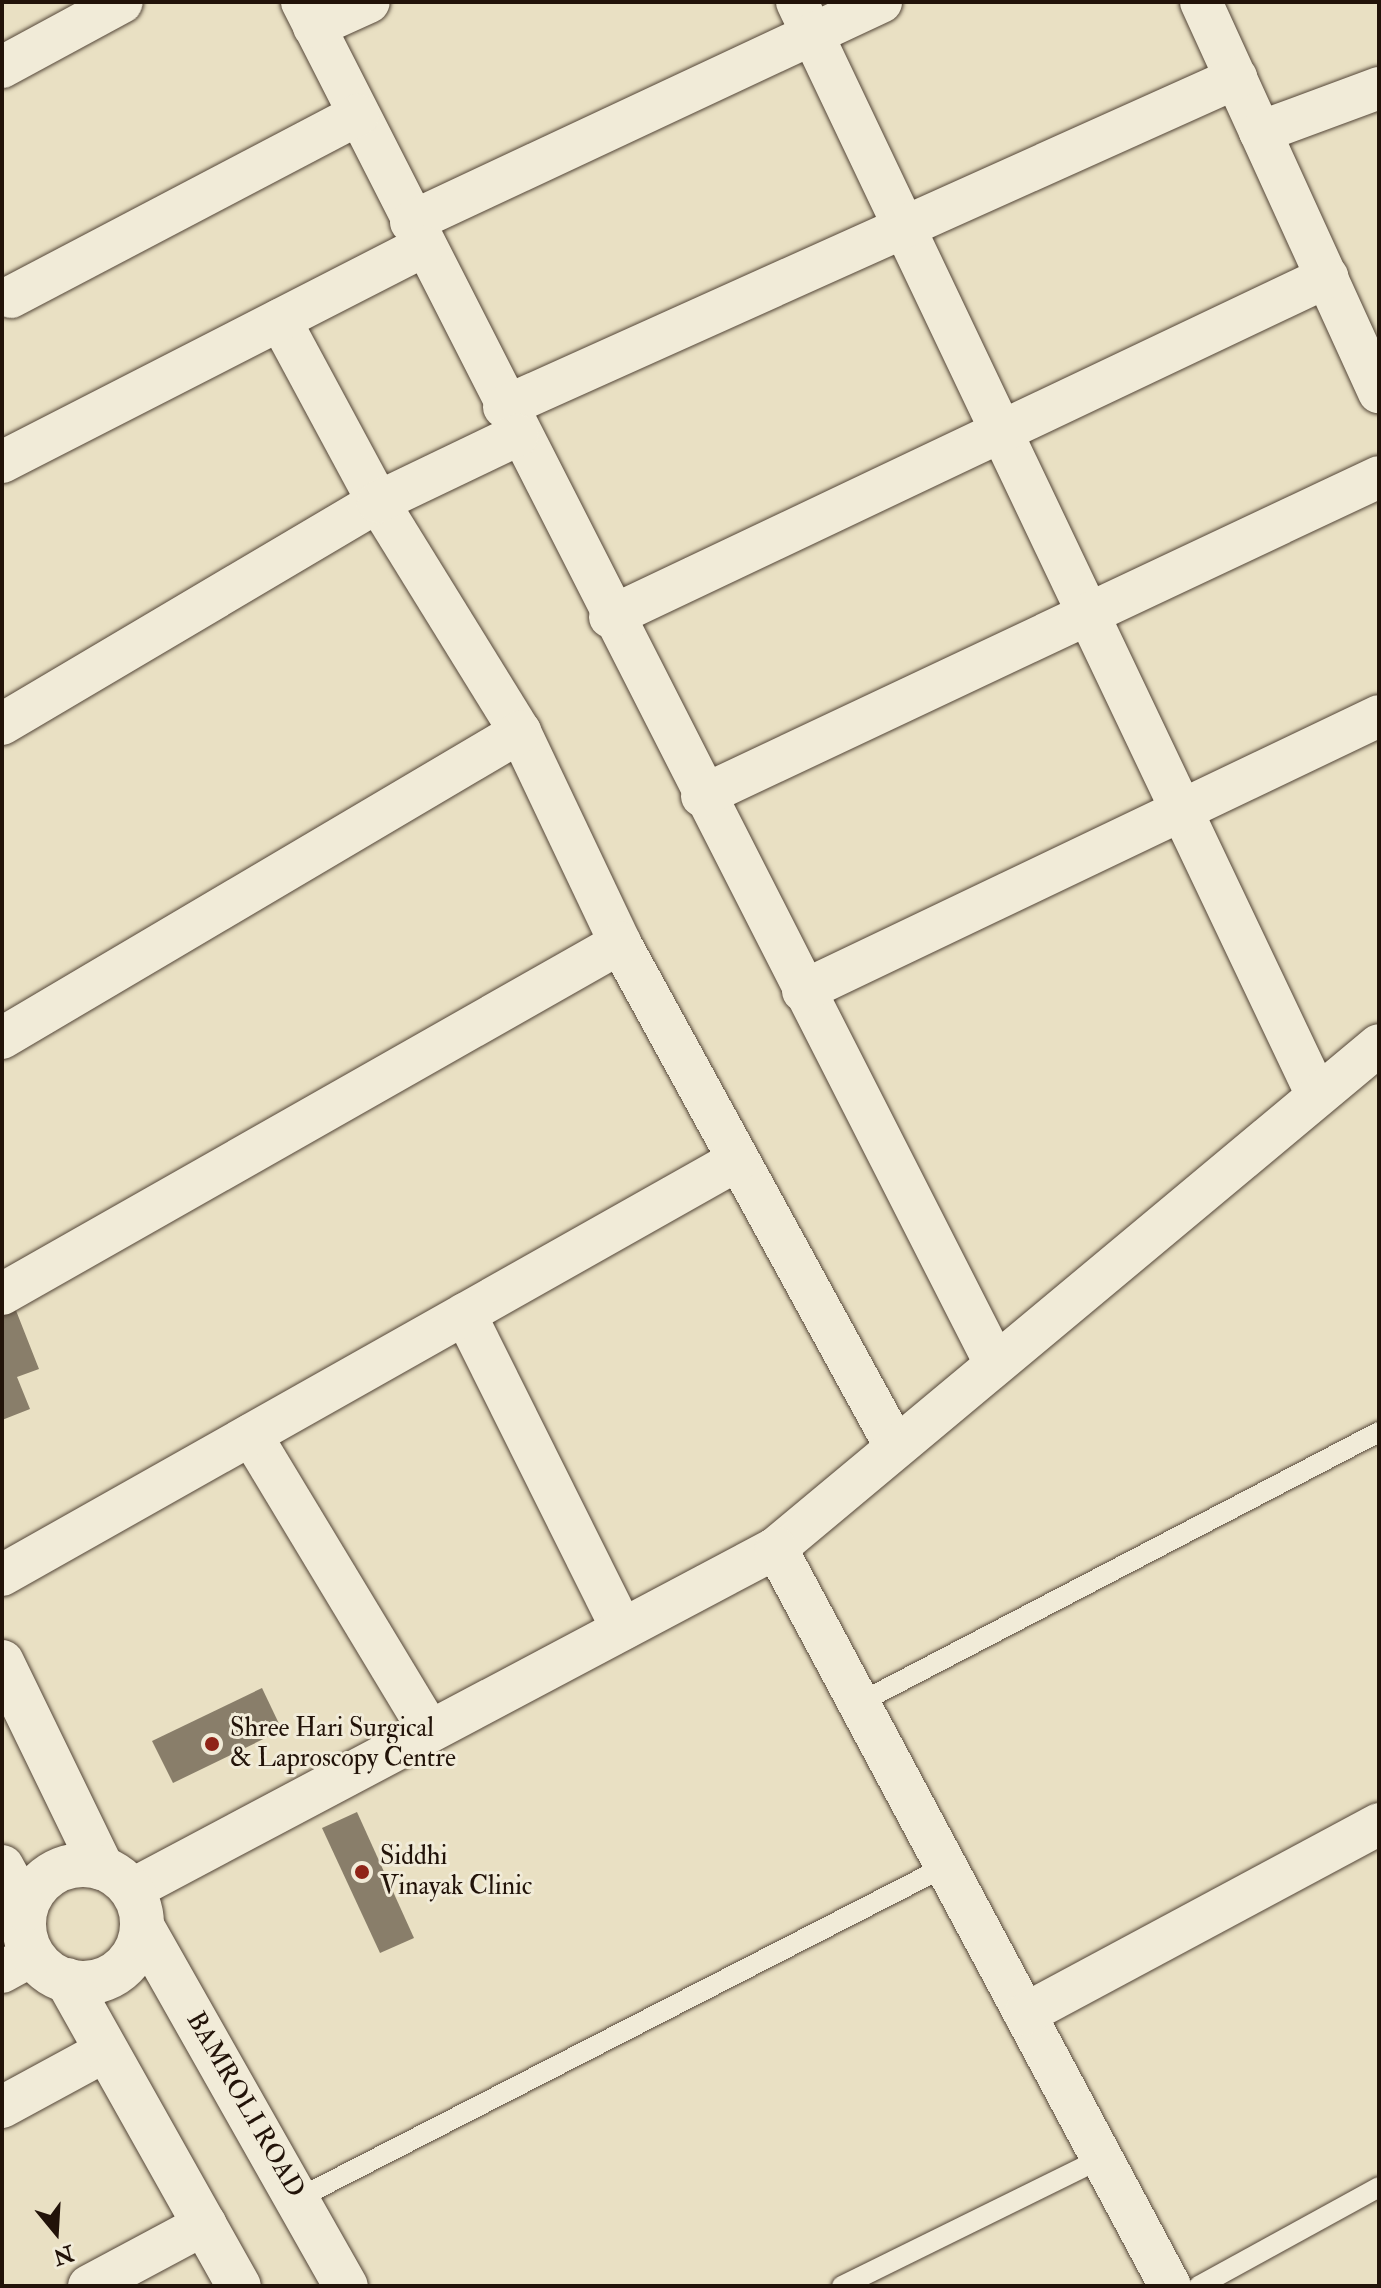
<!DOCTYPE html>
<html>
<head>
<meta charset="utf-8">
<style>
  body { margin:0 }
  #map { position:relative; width:1381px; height:2288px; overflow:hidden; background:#e9e0c3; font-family:"IM FELL Double Pica",serif }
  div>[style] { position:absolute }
  .building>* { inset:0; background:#897e6a }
  .roads { filter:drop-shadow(0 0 2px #544638) drop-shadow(0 0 2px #544638) }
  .service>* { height:20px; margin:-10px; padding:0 10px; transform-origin:10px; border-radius:10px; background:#f1ebd8 }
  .minor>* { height:42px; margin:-21px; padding:0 21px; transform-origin:21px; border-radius:21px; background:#f1ebd8 }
  .tertiary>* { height:44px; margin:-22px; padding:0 22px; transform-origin:22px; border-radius:22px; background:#f1ebd8 }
  .tertiary>.ring { margin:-22px; padding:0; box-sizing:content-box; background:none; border:44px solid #f1ebd8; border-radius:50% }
  .dots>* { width:22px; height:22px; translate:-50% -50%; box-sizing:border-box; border:4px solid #f1ebd8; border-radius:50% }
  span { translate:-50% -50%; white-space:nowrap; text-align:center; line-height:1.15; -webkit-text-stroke:6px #f1ebd8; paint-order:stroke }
  .poi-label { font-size:26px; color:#221309 }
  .left { translate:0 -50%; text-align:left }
  .street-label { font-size:26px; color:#221309 }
  .frame { position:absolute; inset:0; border:4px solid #221309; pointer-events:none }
  .north { position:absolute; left:16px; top:2192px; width:80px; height:80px; -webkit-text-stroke:6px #f1ebd8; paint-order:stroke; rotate:162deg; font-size:22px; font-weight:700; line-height:32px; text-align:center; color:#221309 }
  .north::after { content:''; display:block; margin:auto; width:28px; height:36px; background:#221309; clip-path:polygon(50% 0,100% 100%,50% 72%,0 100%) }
</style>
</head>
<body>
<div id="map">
  <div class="building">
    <div style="clip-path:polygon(15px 1308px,39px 1369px,17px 1377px,30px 1409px,2px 1420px,2px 1314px)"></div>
    <div style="clip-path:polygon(262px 1688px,282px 1730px,173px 1783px,152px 1741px)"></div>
    <div style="clip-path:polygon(357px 1812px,414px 1938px,380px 1953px,322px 1828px)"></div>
  </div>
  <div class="roads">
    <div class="service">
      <div style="left:859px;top:1703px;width:586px;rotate:-27.53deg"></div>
      <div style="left:299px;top:2198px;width:727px;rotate:-27.16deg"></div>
      <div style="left:842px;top:2286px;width:290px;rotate:-26.2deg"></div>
      <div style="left:1199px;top:2286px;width:205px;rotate:-28.8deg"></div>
    </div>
    <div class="minor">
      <div style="left:302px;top:2px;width:1527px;rotate:63.02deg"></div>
      <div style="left:797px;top:2px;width:1210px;rotate:64.56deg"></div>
      <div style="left:1201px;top:2px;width:429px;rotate:65.5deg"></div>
      <div style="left:314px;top:27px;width:60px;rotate:-24.4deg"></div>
      <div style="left:2px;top:67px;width:136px;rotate:-28.4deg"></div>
      <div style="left:1260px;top:132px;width:127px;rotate:-20.3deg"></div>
      <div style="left:411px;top:222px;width:519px;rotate:-25.08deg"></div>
      <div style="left:11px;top:297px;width:392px;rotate:-27.7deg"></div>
      <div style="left:280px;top:320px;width:207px;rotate:61.7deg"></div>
      <div style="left:378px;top:502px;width:270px;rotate:58.3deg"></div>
      <div style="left:520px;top:732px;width:233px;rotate:64.6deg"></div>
      <div style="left:620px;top:943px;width:573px;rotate:61.33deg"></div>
      <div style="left:504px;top:407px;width:803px;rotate:-24.2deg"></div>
      <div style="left:2px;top:462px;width:473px;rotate:-27.1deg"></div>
      <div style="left:610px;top:617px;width:794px;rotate:-25.37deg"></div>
      <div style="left:2px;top:724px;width:437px;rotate:-30.6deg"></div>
      <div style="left:378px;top:502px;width:155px;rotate:-25.6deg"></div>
      <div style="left:702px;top:796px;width:748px;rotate:-25.23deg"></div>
      <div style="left:803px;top:991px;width:638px;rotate:-25.52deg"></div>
      <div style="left:2px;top:1038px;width:602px;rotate:-30.57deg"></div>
      <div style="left:2px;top:1294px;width:711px;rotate:-29.59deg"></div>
      <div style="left:465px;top:1314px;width:352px;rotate:63.5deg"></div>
      <div style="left:251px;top:1435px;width:345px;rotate:58.9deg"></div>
      <div style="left:776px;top:1548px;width:785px;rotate:-39.83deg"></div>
      <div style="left:2px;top:1575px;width:845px;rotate:-29.42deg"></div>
      <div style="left:131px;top:1890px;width:730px;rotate:-27.93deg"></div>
      <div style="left:776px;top:1548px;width:837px;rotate:61.9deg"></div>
      <div style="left:2px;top:1972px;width:35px;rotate:-29deg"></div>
      <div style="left:1025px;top:2014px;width:402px;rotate:-28.2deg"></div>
      <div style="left:2px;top:2107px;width:119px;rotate:-28.5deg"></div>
      <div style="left:89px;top:2286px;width:132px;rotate:-28.1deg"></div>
    </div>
    <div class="tertiary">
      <div style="left:2px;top:1662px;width:229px;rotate:64.1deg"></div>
      <div class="ring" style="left:24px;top:1865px;width:74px;height:74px"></div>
      <div style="left:2px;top:1867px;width:48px;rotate:61.3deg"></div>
      <div style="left:142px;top:1926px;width:414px;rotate:60.5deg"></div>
      <div style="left:67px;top:1980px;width:351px;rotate:60.7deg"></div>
    </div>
  </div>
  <div class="dots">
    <div style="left:212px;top:1744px;background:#8f2418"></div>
    <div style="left:362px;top:1872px;background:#8f2418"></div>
  </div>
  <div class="poi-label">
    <span class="left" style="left:230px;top:1744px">Shree Hari Surgical<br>&amp; Laproscopy Centre</span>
    <span class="left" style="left:380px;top:1872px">Siddhi<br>Vinayak Clinic</span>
  </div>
  <div class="street-label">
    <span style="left:245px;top:2105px;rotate:60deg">BAMROLI ROAD</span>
  </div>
  <div class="frame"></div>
  <div class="north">N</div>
</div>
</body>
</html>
